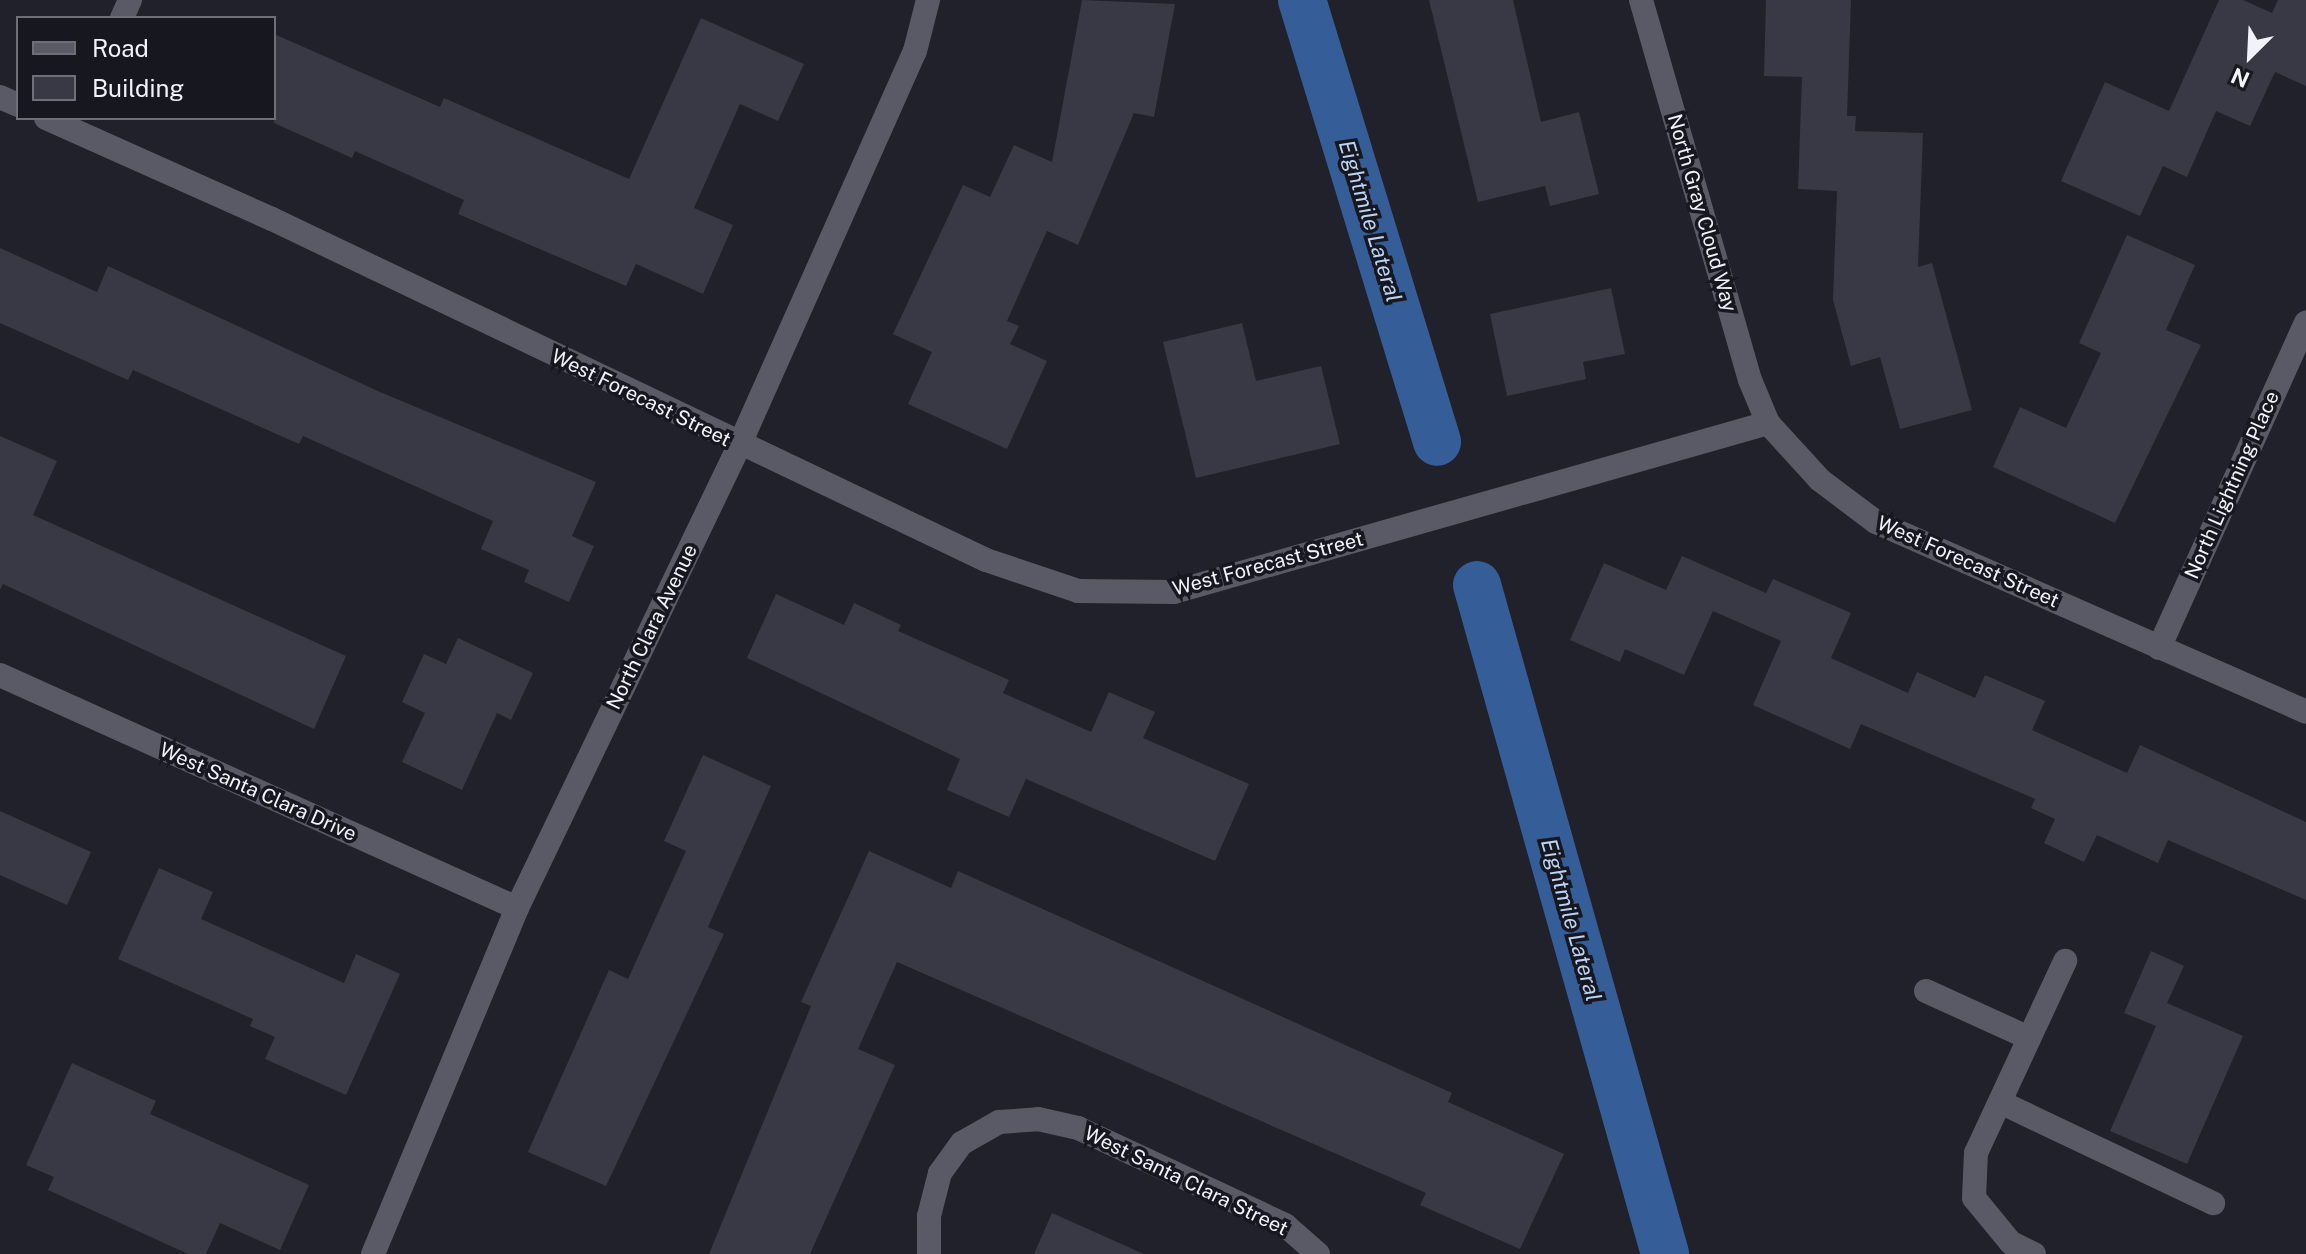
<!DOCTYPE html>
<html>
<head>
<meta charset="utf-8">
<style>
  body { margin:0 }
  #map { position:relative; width:2306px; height:1254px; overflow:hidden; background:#20212a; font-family:"Public Sans",sans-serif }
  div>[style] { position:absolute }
  .canal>* { height:48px; margin:-24px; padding:0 24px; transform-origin:24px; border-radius:24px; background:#355d97 }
  .building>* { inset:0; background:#383944 }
  .service>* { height:24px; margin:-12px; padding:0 12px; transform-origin:12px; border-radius:12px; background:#595a65 }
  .minor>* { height:24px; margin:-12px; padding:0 12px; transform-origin:12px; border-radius:12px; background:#595a65 }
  span { translate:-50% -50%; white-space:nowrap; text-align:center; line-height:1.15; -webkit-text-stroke:7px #171720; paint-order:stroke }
  .street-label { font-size:20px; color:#f2f3fa }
  .water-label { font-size:22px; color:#bbd3f5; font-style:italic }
  .legend { position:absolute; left:16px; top:16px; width:260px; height:104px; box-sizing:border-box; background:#171720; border:2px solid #6f6f77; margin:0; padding:10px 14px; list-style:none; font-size:24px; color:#f2f3fa }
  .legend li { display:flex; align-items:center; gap:16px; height:40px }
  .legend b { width:40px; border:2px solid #6f6f77 }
  .north { position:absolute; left:2210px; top:16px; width:80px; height:80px; -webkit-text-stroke:6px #171720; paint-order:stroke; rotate:204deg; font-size:22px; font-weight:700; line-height:32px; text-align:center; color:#f2f3fa }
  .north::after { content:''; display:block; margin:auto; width:28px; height:36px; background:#f2f3fa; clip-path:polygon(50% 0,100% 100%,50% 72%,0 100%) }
</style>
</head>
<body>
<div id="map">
  <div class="canal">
    <div style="left:1302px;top:0;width:462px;rotate:73deg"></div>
    <div style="left:1477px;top:585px;width:695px;rotate:74.3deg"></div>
  </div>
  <div class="building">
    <div style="clip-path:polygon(1082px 0,1175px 4px,1154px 117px,1134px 113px,1078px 245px,1047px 231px,1007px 321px,1019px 326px,1010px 344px,1047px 361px,1007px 449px,908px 404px,932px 352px,893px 334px,963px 185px,990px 197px,1014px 145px,1052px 162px)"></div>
    <div style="clip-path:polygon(1429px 0,1513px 0,1541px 122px,1579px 112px,1599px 194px,1550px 206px,1545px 186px,1478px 202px)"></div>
    <div style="clip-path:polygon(1766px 0,1851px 0,1847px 116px,1856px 116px,1855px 131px,1923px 133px,1918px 267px,1932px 263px,1972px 410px,1900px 429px,1880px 357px,1851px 366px,1833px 300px,1837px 191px,1798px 189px,1802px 77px,1764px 76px)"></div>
    <div style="clip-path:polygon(2219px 0,2243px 0,2272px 13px,2278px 0,2306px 0,2306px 86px,2275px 72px,2250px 126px,2216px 111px,2187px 177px,2163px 166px,2140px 216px,2061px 181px,2105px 82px,2169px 111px)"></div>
    <div style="clip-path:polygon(701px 18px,804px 64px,778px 121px,740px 104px,694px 208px,733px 225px,703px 294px,636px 264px,626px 286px,458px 214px,464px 200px,355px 151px,352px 158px,274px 123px,274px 34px,440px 107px,444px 98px,629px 179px)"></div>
    <div style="clip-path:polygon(2127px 235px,2195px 265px,2166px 330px,2201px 345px,2115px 523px,1993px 467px,2020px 407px,2066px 428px,2101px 353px,2079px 343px)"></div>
    <div style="clip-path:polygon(0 248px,97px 292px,108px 266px,380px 392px,596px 482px,572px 536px,594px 546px,569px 602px,524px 582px,529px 570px,481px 549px,493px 521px,303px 436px,299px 444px,133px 370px,128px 380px,0 323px)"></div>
    <div style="clip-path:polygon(1611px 288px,1625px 354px,1583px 362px,1586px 379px,1507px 396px,1490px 314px)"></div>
    <div style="clip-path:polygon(1242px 323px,1256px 381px,1321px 366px,1340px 444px,1196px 478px,1163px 342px)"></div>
    <div style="clip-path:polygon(0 436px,57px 461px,33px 515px,346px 656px,314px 729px,3px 584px,0 590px)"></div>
    <div style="clip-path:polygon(1682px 556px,1766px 593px,1773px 579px,1851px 613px,1831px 658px,1908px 693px,1917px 672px,1975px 698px,1985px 675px,2045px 701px,2032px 730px,2127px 773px,2140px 745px,2306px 822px,2306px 900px,2168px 840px,2158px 863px,2097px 835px,2084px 862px,2044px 843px,2055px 819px,2031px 808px,2035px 799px,1861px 724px,1850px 749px,1753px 705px,1781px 641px,1713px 611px,1684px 675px,1625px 649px,1620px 662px,1570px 640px,1604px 563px,1666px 590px)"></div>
    <div style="clip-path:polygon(776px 594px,844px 625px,854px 603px,901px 625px,898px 631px,1009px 680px,1003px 693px,1091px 732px,1109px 692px,1155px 712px,1143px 738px,1249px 784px,1215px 861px,1026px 779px,1009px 817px,947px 790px,960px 759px,747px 658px)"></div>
    <div style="clip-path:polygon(458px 638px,533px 673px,511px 720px,497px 713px,462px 790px,402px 762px,425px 713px,402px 702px,424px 654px,446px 664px)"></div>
    <div style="clip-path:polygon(703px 755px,771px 786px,708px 927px,724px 934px,606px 1186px,528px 1152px,609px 970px,628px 979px,686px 851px,664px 841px)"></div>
    <div style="clip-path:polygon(0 811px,91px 852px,67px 905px,0 875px)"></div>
    <div style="clip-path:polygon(869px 851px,951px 888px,958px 871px,1452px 1093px,1448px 1102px,1564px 1154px,1520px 1249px,1420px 1205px,1426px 1193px,897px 962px,858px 1049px,895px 1065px,810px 1254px,709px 1254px,811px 1006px,801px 1002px)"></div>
    <div style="clip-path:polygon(159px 868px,213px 892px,201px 919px,344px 983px,356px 954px,400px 974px,346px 1095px,265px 1059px,275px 1037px,250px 1026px,253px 1019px,118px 959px)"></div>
    <div style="clip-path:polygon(2151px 951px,2184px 966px,2167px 1003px,2243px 1036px,2187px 1164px,2110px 1131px,2156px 1026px,2124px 1013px)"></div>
    <div style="clip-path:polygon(72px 1063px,156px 1101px,150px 1114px,309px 1185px,280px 1250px,220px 1223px,206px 1254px,188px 1254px,48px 1190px,54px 1177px,26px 1165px)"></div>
    <div style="clip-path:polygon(1052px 1213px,1144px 1254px,1034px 1254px)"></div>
  </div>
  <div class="service">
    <div style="left:1926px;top:991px;width:113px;rotate:24.5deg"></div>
    <div style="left:2000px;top:1102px;width:236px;rotate:25.4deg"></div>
    <div style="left:2034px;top:1254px;width:25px;rotate:-154deg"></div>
    <div style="left:2011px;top:1243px;width:58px;rotate:-129.4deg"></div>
    <div style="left:1974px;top:1198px;width:45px;rotate:-87.5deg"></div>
    <div style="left:1976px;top:1153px;width:212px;rotate:-65.1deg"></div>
  </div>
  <div class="minor">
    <div style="left:1641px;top:0;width:395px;rotate:74deg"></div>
    <div style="left:1750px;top:380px;width:47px;rotate:67.3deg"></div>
    <div style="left:122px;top:18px;width:20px;rotate:-66deg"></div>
    <div style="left:0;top:97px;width:20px;rotate:24deg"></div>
    <div style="left:46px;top:118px;width:248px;rotate:24.1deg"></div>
    <div style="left:272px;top:219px;width:791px;rotate:25.53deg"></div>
    <div style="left:986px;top:560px;width:97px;rotate:18.6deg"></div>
    <div style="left:1078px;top:591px;width:96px;rotate:0.6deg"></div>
    <div style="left:1174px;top:592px;width:618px;rotate:-15.88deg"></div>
    <div style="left:1768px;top:423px;width:77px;rotate:47.6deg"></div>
    <div style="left:1820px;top:480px;width:70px;rotate:36.9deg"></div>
    <div style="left:1876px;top:522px;width:470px;rotate:23.8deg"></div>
    <div style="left:2159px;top:648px;width:357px;rotate:-65.7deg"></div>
    <div style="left:0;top:675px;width:567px;rotate:24.26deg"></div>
    <div style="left:373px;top:1254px;width:375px;rotate:-67.4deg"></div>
    <div style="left:517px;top:908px;width:513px;rotate:-64.33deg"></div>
    <div style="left:739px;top:446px;width:432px;rotate:-66deg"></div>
    <div style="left:915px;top:51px;width:53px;rotate:-75.7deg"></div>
    <div style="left:929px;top:1254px;width:38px;rotate:-90deg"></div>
    <div style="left:929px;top:1216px;width:44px;rotate:-75.7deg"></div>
    <div style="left:940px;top:1173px;width:37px;rotate:-54deg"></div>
    <div style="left:962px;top:1143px;width:43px;rotate:-29.6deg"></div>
    <div style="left:999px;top:1122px;width:39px;rotate:-4deg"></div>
    <div style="left:1038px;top:1119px;width:41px;rotate:12.7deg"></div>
    <div style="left:1078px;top:1128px;width:229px;rotate:25.1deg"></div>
    <div style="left:1285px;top:1225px;width:44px;rotate:41.3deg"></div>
  </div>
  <div class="street-label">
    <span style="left:1702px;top:213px;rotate:74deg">North Gray Cloud Way</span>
    <span style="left:641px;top:398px;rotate:26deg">West Forecast Street</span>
    <span style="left:2232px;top:485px;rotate:-66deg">North Lightning Place</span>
    <span style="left:1968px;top:562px;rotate:24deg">West Forecast Street</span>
    <span style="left:1268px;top:564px;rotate:-15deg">West Forecast Street</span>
    <span style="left:652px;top:627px;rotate:-64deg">North Clara Avenue</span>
    <span style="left:258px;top:792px;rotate:24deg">West Santa Clara Drive</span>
    <span style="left:1186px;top:1181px;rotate:26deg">West Santa Clara Street</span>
  </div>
  <div class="water-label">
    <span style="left:1370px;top:221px;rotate:73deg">Eightmile Lateral</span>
    <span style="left:1571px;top:920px;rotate:74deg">Eightmile Lateral</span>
  </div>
  <ul class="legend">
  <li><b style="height:10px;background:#595a65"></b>Road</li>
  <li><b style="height:22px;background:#383944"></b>Building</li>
  </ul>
  <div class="north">N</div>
</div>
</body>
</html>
